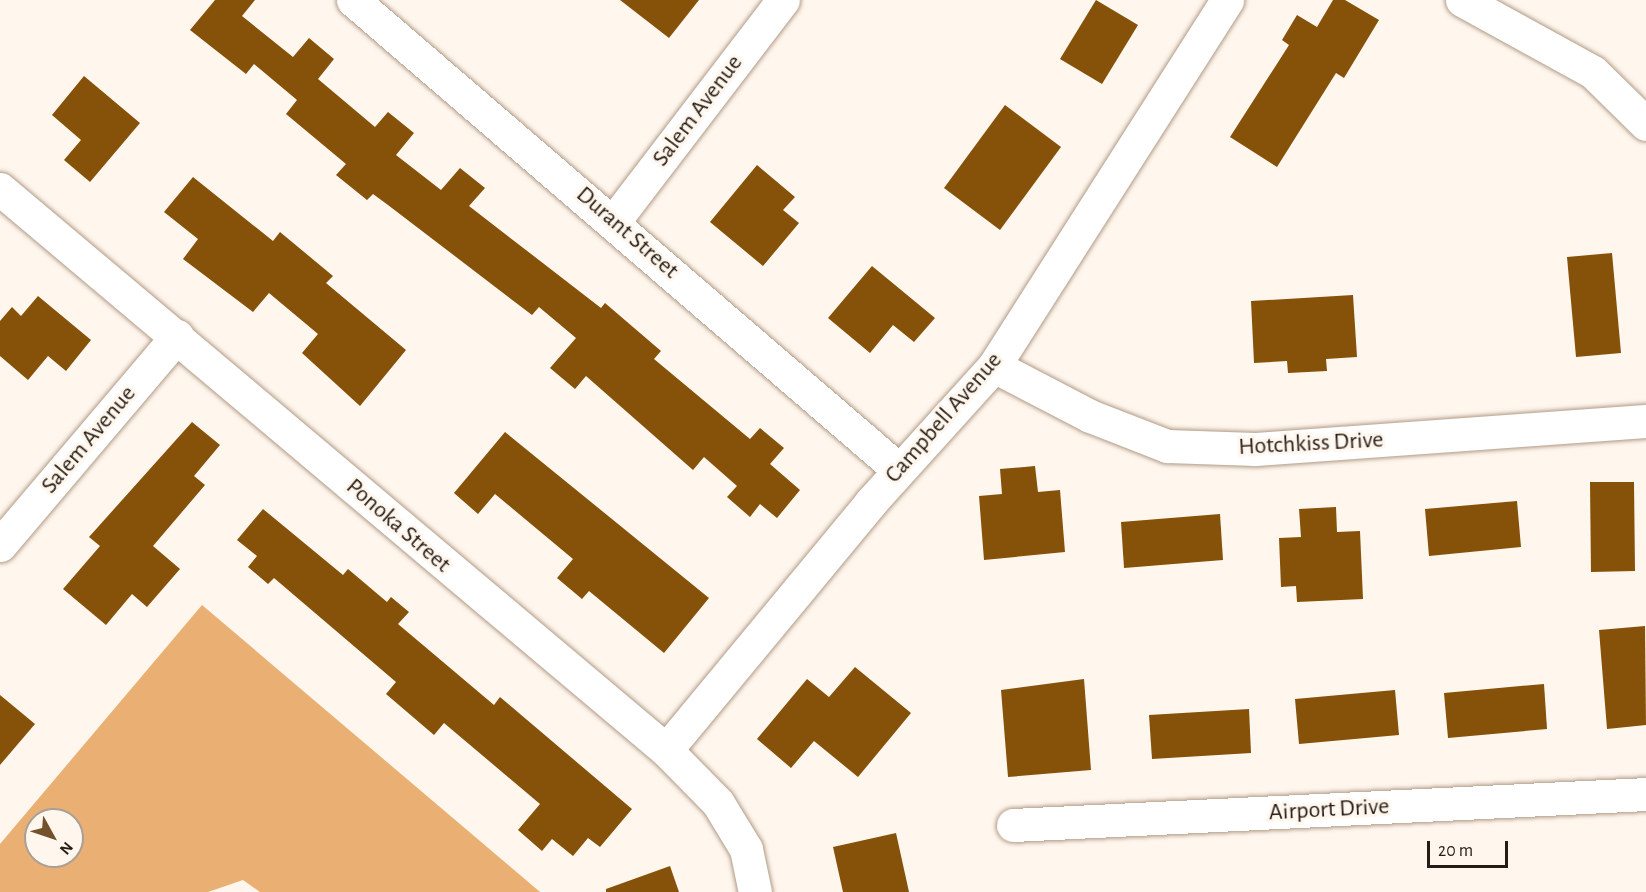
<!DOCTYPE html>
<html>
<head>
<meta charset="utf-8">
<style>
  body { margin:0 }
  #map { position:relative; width:1646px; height:892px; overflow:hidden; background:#fff6ed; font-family:"Alegreya Sans",sans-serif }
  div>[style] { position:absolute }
  .water>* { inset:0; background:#eaaf72 }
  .building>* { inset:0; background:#865108 }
  .roads { filter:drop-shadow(0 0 2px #b19b87) drop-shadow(0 0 2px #b19b87) }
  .minor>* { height:33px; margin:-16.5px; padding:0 16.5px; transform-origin:16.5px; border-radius:16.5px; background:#fff }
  span { translate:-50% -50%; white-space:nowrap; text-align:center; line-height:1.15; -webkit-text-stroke:6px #fff6ed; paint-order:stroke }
  .street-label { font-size:24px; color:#251d15 }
  .north { position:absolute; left:24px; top:808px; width:60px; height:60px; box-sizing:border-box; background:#fff6ed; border:2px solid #a89f97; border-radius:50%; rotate:130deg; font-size:16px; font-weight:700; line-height:24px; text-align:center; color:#251d15 }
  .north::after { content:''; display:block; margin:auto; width:21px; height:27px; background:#75512b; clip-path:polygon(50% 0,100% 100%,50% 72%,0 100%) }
  .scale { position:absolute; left:1427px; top:841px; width:81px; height:27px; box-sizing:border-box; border:3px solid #251d15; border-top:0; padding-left:8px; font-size:18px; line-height:21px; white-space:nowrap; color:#251d15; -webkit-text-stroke:4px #fff6ed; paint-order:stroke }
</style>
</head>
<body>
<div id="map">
  <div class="water">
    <div style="clip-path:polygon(evenodd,202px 605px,540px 892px,260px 892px,243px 880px,208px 892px,0 892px,0 844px,202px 605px,36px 820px,72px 820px,72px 856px,36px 856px,36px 820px)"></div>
  </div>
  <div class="building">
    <div style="clip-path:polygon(215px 0,255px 0,242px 16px,293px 57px,309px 38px,334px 59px,318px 79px,375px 127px,388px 112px,414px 133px,396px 155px,441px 190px,460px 168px,485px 188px,469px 206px,601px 308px,605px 303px,661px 351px,654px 359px,750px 439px,760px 428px,784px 448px,770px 464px,800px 490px,777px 518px,760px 504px,750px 517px,727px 497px,737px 486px,704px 457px,693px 470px,586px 376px,575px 389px,550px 368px,576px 338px,539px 307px,532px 315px,388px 205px,373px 194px,367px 200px,336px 175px,346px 164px,286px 114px,297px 100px,254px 64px,246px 74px,190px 30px)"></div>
    <div style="clip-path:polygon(620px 0,699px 0,669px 38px)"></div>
    <div style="clip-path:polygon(1096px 0,1138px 25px,1102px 84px,1060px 59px)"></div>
    <div style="clip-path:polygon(1333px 0,1345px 0,1379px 20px,1344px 78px,1336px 73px,1277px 167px,1230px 137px,1289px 45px,1282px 40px,1297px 15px,1317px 27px)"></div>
    <div style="clip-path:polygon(84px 76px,140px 123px,90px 182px,64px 160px,81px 140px,52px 115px)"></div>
    <div style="clip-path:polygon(1005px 105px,1061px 147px,1000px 230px,944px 188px)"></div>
    <div style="clip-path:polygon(757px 165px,795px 197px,783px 210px,799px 223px,763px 266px,710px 222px)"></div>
    <div style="clip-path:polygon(193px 177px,273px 241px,280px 232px,333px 276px,326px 283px,406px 350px,360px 406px,302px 353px,318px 334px,269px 293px,253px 312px,183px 259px,198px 239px,164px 212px)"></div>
    <div style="clip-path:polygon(1612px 253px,1621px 353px,1576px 357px,1567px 257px)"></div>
    <div style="clip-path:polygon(872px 266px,935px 318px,914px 342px,893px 325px,870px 353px,828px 318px)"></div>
    <div style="clip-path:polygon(1353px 295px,1357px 357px,1326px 359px,1327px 371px,1288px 373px,1287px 361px,1254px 363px,1251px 301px)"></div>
    <div style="clip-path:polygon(38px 296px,91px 340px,66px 371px,48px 356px,28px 380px,0 356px,0 321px,12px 307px,21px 316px)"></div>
    <div style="clip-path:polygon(192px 422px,220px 445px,194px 476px,205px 485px,153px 546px,180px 569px,147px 607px,132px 594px,106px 625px,63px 589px,100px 546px,89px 537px)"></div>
    <div style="clip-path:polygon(505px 432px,709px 598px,664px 653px,589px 591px,582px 599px,557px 578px,573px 559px,495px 494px,478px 514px,454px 493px)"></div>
    <div style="clip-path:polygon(1035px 466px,1038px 492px,1060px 490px,1065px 552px,984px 560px,979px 496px,1002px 494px,1000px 469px)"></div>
    <div style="clip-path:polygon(1590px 482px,1634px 482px,1635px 571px,1591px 572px)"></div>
    <div style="clip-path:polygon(1517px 501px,1521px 547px,1429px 556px,1425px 509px)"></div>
    <div style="clip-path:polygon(1336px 507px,1337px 532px,1360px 531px,1363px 599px,1297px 602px,1296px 586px,1281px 587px,1279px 538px,1301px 537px,1299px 509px)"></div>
    <div style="clip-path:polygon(263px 509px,343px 575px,348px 569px,387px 602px,391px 597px,409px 612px,398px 624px,494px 705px,500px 697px,632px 809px,600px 847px,588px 838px,573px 856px,552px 839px,542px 851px,518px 830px,540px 804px,444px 723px,434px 735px,386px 694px,396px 682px,274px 578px,268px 584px,248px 567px,257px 556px,237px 540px)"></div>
    <div style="clip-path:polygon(1220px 514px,1223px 560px,1124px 568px,1121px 522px)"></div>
    <div style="clip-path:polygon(1645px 626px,1646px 725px,1607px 729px,1599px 630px)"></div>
    <div style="clip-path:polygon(855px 667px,911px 713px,858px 777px,814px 741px,791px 768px,757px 739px,807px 679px,829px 697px)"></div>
    <div style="clip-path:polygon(1084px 679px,1091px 770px,1008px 777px,1001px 690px)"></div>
    <div style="clip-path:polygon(1544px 684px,1547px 729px,1448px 738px,1444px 693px)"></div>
    <div style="clip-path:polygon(1395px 690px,1399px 735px,1299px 744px,1295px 699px)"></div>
    <div style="clip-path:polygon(0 695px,35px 724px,0 765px)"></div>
    <div style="clip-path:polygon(1249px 709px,1251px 753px,1152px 759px,1149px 715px)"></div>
    <div style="clip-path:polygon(896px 833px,909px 892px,843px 892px,833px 847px)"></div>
    <div style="clip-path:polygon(670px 866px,679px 892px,606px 892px,606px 889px)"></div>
  </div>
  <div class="roads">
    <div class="minor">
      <div style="left:353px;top:0;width:720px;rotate:40.72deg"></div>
      <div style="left:1462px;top:0;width:149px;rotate:28.8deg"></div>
      <div style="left:1593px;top:72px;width:74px;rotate:44.5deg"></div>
      <div style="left:0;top:189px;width:871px;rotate:40.11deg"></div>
      <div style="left:666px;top:750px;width:74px;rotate:45.5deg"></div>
      <div style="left:718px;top:803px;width:54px;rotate:58.7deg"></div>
      <div style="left:746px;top:849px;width:44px;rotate:78.2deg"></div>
      <div style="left:614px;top:221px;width:278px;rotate:-52.6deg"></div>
      <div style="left:994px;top:366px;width:108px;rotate:27.5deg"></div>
      <div style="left:1090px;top:416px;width:83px;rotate:21.3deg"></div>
      <div style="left:1167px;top:446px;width:88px;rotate:2deg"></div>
      <div style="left:1255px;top:449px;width:392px;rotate:-4.1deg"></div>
      <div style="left:0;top:545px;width:274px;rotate:-49.7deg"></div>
      <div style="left:666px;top:750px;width:322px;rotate:-50.4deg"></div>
      <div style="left:871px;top:502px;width:183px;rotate:-47.9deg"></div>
      <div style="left:994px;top:366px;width:434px;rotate:-57.5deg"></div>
      <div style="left:1013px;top:825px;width:634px;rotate:-2.8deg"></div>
    </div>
  </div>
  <div class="street-label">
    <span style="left:698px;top:111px;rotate:-53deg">Salem Avenue</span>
    <span style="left:627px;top:233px;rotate:41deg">Durant Street</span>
    <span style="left:944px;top:418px;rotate:-49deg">Campbell Avenue</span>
    <span style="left:89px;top:440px;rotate:-50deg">Salem Avenue</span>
    <span style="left:1311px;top:444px;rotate:-3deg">Hotchkiss Drive</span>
    <span style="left:398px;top:526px;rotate:41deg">Ponoka Street</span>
    <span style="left:1329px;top:810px;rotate:-3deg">Airport Drive</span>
  </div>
  <div class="north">N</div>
  <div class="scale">20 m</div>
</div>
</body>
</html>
